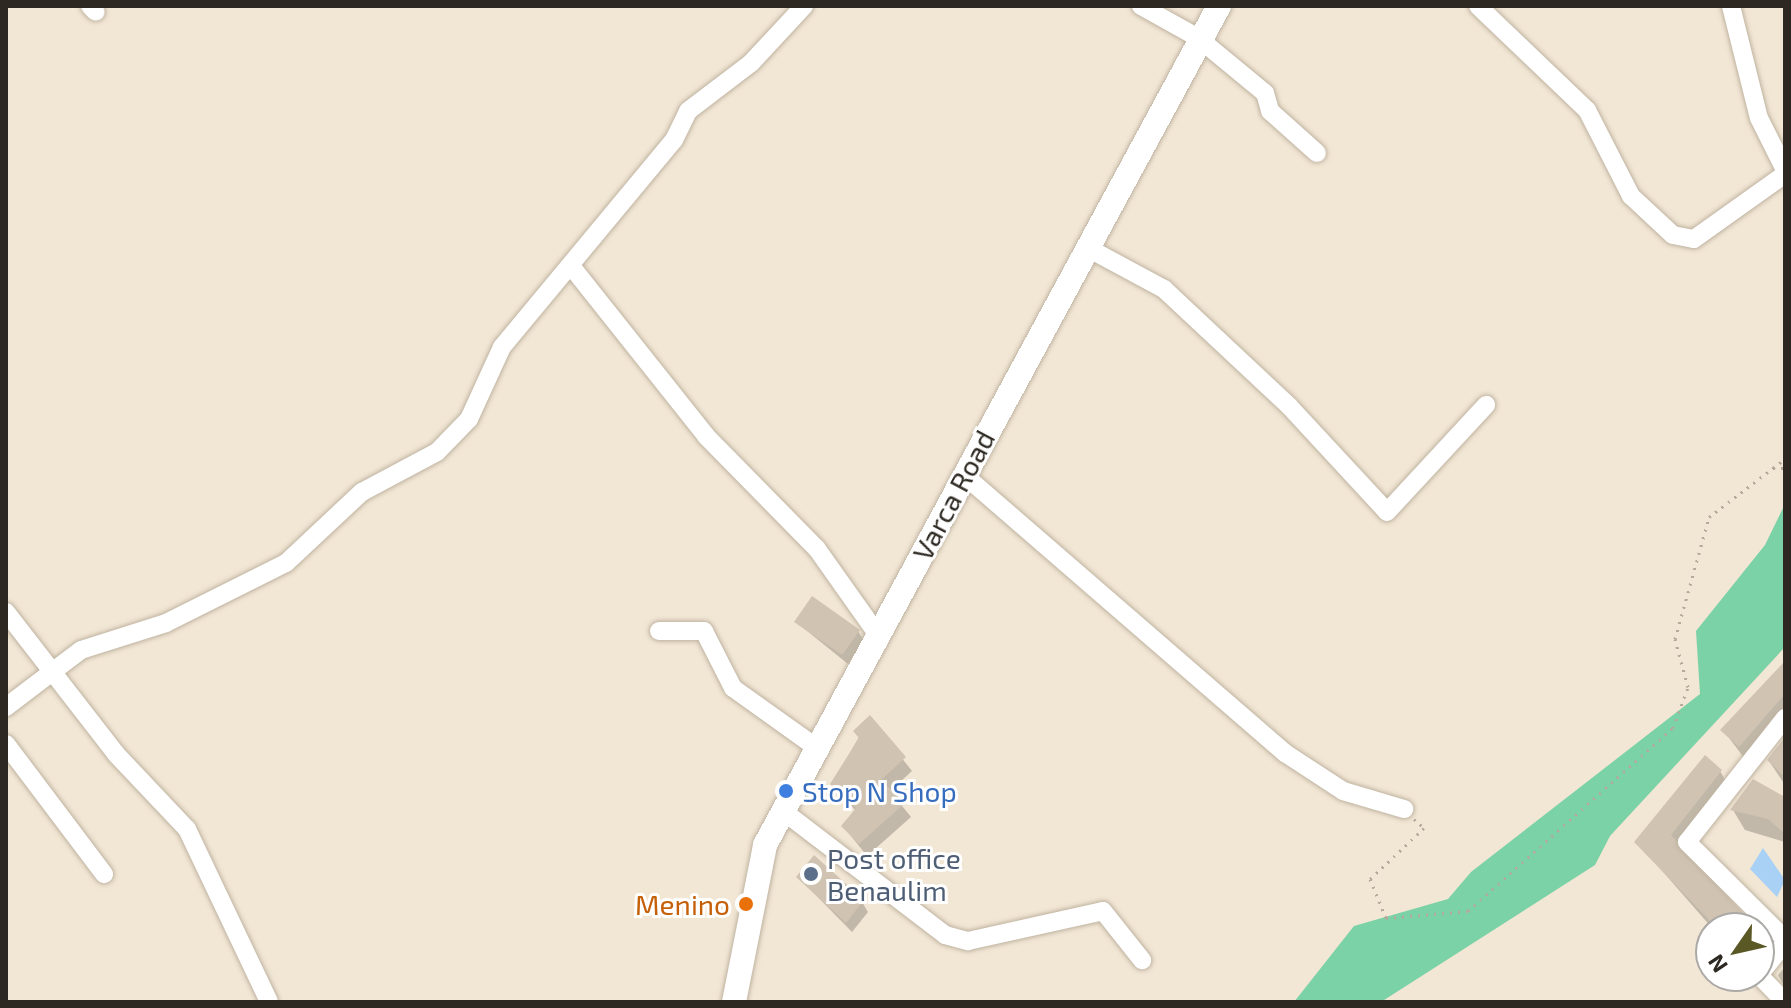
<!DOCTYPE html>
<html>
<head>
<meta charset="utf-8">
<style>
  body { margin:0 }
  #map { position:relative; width:1791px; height:1008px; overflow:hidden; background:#f2e6d4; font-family:"Exo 2",sans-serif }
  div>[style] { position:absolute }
  .green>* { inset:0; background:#7bd2a7 }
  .water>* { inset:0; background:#a9d1f6 }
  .shadow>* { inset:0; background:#0003 }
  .building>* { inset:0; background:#d0c3b2 }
  .path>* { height:3px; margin-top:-1.5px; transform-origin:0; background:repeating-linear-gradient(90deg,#b4aa9c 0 2px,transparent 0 8px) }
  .roads { filter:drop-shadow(0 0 2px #bfb3a1) drop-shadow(0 0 2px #bfb3a1) }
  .minor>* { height:18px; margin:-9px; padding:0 9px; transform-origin:9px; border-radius:9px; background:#fff }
  .major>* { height:24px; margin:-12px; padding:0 12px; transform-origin:12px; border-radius:12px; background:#fff }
  .dots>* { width:22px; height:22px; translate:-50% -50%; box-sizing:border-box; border:4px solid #fff; border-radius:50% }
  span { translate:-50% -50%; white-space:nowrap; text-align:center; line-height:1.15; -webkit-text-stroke:6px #fff; paint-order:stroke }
  .street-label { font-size:28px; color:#2d2821 }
  .shop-label { font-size:28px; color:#366cbe }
  .left { translate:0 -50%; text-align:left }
  .service-label { font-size:28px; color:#4e5e75 }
  .food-label { font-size:28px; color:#c56008 }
  .right { translate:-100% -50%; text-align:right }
  .frame { position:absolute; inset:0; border:8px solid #2d2821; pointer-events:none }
  .north { position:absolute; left:1695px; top:912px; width:80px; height:80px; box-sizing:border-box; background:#fff; border:2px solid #aba9a6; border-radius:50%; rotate:236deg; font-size:22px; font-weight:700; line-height:32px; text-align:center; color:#2d2821 }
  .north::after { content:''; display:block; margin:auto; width:28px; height:36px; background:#5a5825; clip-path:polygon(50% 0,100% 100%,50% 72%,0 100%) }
</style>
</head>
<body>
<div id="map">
  <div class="green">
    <div style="clip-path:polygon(1785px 504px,1785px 647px,1610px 836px,1595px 865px,1381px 1002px,1294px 1002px,1354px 926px,1448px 899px,1471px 872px,1700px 694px,1696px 631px,1765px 545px)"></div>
  </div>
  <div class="water">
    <div style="clip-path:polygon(1763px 848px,1785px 880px,1777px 897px,1750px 869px)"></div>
  </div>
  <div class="shadow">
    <div style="clip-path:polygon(796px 622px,858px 631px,864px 641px,848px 664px)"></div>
    <div style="clip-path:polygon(1785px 664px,1785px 728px,1751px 767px,1723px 730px)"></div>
    <div style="clip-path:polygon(870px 718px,912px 771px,890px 791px,911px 817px,867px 856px,843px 826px,856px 811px,832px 784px)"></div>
    <div style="clip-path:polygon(1785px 741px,1785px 785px,1769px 761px)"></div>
    <div style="clip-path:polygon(1720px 771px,1732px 792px,1685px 853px,1753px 928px,1712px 928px,1637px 842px)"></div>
    <div style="clip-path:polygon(1785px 799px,1785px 842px,1745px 830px,1733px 810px)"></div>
    <div style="clip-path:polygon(798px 877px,862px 902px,868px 912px,852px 932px)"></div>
    <div style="clip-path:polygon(1759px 934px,1777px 962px,1759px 976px)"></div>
    <div style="clip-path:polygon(1785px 967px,1785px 988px,1778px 975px)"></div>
  </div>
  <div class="building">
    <div style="clip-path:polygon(812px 596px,860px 630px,842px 655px,794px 622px)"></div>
    <div style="clip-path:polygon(1785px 661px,1785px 694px,1739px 747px,1720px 730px)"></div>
    <div style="clip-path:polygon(870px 715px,906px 757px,881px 780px,905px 803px,859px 844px,841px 826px,856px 808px,830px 784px,859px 738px,853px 731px)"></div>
    <div style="clip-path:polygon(1785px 737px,1785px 777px,1767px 760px)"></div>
    <div style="clip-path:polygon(1705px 755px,1722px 770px,1671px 835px,1757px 928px,1717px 928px,1634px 842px)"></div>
    <div style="clip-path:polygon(1753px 779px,1785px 797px,1785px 834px,1768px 819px,1730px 810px)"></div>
    <div style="clip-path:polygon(814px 855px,864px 900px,846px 923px,796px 877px)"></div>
  </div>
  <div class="path">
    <div style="left:1773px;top:468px;width:15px;rotate:-37deg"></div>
    <div style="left:1414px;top:819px;width:13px;rotate:42deg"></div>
    <div style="left:1424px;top:828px;width:74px;rotate:136.6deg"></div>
    <div style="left:1370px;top:879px;width:42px;rotate:67.7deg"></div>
    <div style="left:1386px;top:918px;width:82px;rotate:-4.9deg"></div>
    <div style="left:1468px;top:911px;width:275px;rotate:-41.8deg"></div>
    <div style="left:1673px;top:728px;width:44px;rotate:-69.9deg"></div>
    <div style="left:1688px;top:687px;width:50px;rotate:-105.2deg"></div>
    <div style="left:1675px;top:639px;width:127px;rotate:-74.4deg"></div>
    <div style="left:1709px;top:517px;width:81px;rotate:-37.4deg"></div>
    <div style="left:1773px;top:468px;width:12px"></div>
  </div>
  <div class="roads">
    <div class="minor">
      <div style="left:90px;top:6px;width:8px;rotate:45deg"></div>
      <div style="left:1141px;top:6px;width:64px;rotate:29deg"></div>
      <div style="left:1197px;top:37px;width:88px;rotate:39.5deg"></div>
      <div style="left:1265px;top:93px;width:19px;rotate:74deg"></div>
      <div style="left:1270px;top:111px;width:63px;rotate:41.8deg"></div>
      <div style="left:1478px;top:6px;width:151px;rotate:43.7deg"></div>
      <div style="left:1587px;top:110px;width:97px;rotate:62.9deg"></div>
      <div style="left:1631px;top:196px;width:57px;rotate:42.9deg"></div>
      <div style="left:1673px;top:235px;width:21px;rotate:11deg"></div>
      <div style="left:1694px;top:239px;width:112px;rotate:-35.5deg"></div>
      <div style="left:1731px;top:6px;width:115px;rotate:76deg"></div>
      <div style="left:1759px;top:118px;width:58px;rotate:63.4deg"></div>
      <div style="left:1086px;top:247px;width:89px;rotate:28.3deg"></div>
      <div style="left:1164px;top:289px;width:171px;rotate:43.1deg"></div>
      <div style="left:1289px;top:406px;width:144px;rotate:47.2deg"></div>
      <div style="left:1387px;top:512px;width:146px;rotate:-47.2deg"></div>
      <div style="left:571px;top:266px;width:217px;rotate:51.5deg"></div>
      <div style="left:706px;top:436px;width:158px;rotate:45.5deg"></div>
      <div style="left:817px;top:549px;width:105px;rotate:54.7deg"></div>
      <div style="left:964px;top:475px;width:425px;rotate:40.9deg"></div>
      <div style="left:1285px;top:753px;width:69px;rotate:33.2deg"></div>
      <div style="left:1343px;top:791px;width:64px;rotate:16.4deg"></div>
      <div style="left:6px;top:612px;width:180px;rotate:52.2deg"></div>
      <div style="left:116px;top:754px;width:103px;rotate:46.6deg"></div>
      <div style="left:187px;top:829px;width:191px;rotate:64.6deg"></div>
      <div style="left:659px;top:631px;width:45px"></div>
      <div style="left:704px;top:631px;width:64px;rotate:63deg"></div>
      <div style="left:733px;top:688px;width:103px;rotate:35.5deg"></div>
      <div style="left:6px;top:707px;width:94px;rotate:-37.2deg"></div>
      <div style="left:81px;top:650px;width:89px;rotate:-17.6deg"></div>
      <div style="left:166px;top:623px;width:134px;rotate:-26.6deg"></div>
      <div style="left:286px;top:563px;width:104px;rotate:-43.1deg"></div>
      <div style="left:362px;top:492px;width:85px;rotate:-28.1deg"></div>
      <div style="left:437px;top:452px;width:46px;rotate:-45.9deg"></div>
      <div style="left:469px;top:419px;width:79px;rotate:-65.4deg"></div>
      <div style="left:502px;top:347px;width:269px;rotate:-50.3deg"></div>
      <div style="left:674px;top:140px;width:32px;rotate:-64deg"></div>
      <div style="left:688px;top:111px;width:79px;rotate:-37.3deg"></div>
      <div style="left:751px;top:63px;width:78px;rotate:-47.1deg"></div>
      <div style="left:1785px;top:718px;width:158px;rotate:128.3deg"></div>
      <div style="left:1687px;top:842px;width:138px;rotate:44.7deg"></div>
      <div style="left:6px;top:744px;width:163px;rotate:53deg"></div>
      <div style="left:783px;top:811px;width:204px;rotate:37.4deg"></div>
      <div style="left:945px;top:935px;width:24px;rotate:15deg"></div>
      <div style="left:968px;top:941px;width:138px;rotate:-12.5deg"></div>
      <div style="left:1103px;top:911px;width:63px;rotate:51.5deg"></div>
      <div style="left:1785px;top:1002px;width:37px;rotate:-134deg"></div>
      <div style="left:1759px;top:975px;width:41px;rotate:-50.9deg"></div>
    </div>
    <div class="major">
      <div style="left:734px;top:1002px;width:160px;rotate:-78.8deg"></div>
      <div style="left:765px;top:845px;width:954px;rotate:-61.58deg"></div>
    </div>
  </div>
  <div class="dots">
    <div style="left:786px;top:791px;background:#3f7fe0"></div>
    <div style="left:811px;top:874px;background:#5c6f8a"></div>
    <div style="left:746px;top:904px;background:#e8710a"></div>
  </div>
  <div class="street-label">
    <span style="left:953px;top:495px;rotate:-62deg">Varca Road</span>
  </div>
  <div class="shop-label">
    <span class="left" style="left:802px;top:791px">Stop N Shop</span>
  </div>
  <div class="service-label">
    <span class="left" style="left:827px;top:874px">Post office<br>Benaulim</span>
  </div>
  <div class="food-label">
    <span class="right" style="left:730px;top:904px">Menino</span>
  </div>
  <div class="frame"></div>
  <div class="north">N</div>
</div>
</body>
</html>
